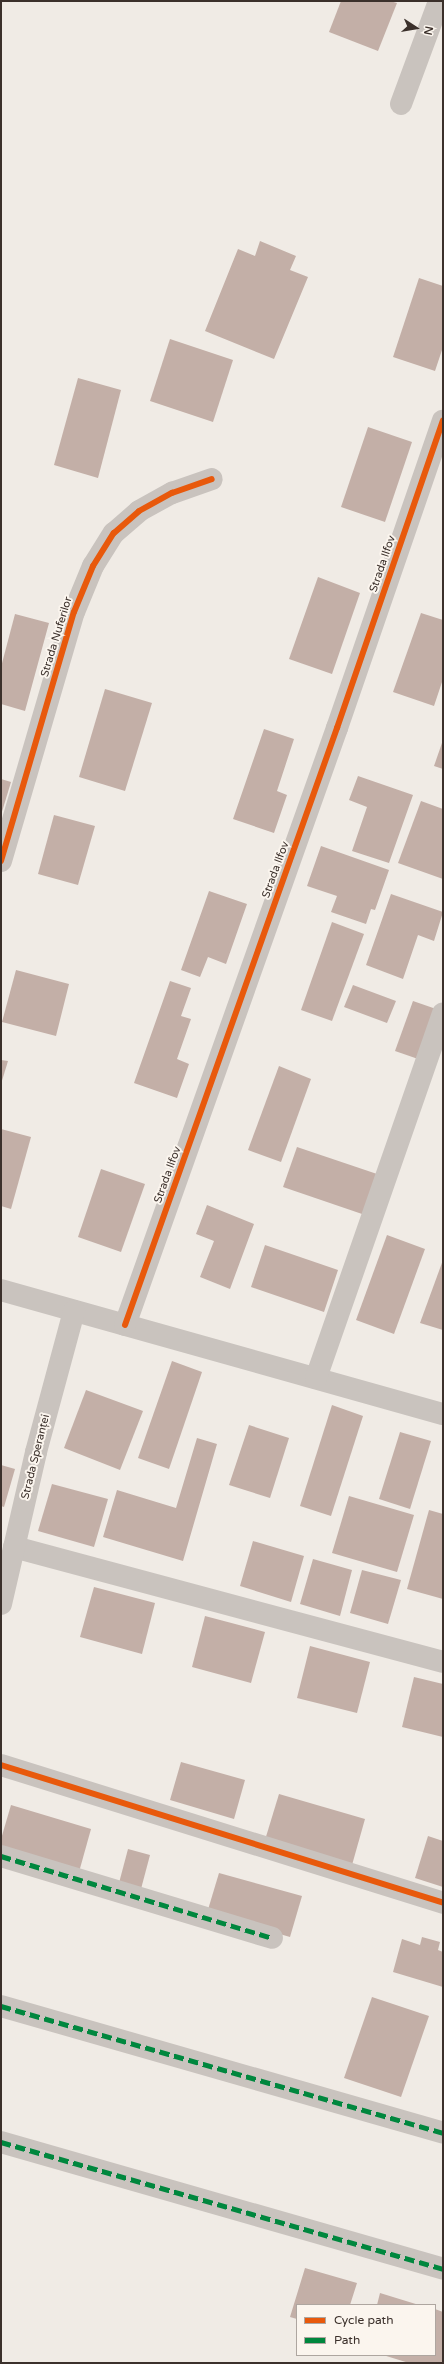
<!DOCTYPE html>
<html>
<head>
<meta charset="utf-8">
<style>
  body { margin:0 }
  #map { position:relative; width:444px; height:2364px; overflow:hidden; background:#f0ebe5; font-family:"Varela Round",sans-serif }
  div>[style] { position:absolute }
  .building>* { inset:0; background:#c3afa7 }
  .minor>* { height:22px; margin:-11px; padding:0 11px; transform-origin:11px; border-radius:11px; background:#c9c3be }
  .quiet>* { height:5px; margin-top:-2.5px; transform-origin:0; background:repeating-linear-gradient(90deg,#00873e 0 10px,transparent 0 15px) }
  .cycleway>* { height:6px; margin:-3px; padding:0 3px; transform-origin:3px; border-radius:3px; background:#e8590c }
  span { translate:-50% -50%; white-space:nowrap; text-align:center; line-height:1.15; -webkit-text-stroke:4px #fbf5ee; paint-order:stroke }
  .street-label { font-size:11px; color:#3b302b }
  .frame { position:absolute; inset:0; border:2px solid #3b302b; pointer-events:none }
  .legend { position:absolute; left:296px; top:2304px; width:140px; height:52px; box-sizing:border-box; background:#fbf5ee; border:1px solid #aea6a0; margin:0; padding:5px 7px; list-style:none; font-size:12px; color:#3b302b }
  .legend li { display:flex; align-items:center; gap:8px; height:20px }
  .legend b { width:20px; border:1px solid #aea6a0 }
  .north { position:absolute; left:396px; top:8px; width:40px; height:40px; -webkit-text-stroke:3px #fbf5ee; paint-order:stroke; rotate:102deg; font-size:11px; font-weight:700; line-height:16px; text-align:center; color:#3b302b }
  .north::after { content:''; display:block; margin:auto; width:14px; height:18px; background:#3b302b; clip-path:polygon(50% 0,100% 100%,50% 72%,0 100%) }
</style>
</head>
<body>
<div id="map">
  <div class="building">
    <div style="clip-path:polygon(341px 1px,390px 1px,397px 3px,378px 51px,329px 32px)"></div>
    <div style="clip-path:polygon(260px 241px,296px 256px,290px 270px,308px 277px,274px 359px,205px 331px,238px 249px,255px 256px)"></div>
    <div style="clip-path:polygon(419px 278px,443px 286px,443px 347px,435px 371px,393px 357px)"></div>
    <div style="clip-path:polygon(170px 339px,233px 360px,213px 422px,150px 401px)"></div>
    <div style="clip-path:polygon(78px 378px,121px 390px,98px 478px,54px 465px)"></div>
    <div style="clip-path:polygon(368px 427px,412px 442px,385px 522px,341px 507px)"></div>
    <div style="clip-path:polygon(318px 577px,360px 593px,332px 674px,289px 659px)"></div>
    <div style="clip-path:polygon(421px 613px,443px 620px,443px 679px,434px 706px,393px 692px)"></div>
    <div style="clip-path:polygon(15px 614px,49px 623px,25px 711px,1px 704px,1px 667px)"></div>
    <div style="clip-path:polygon(105px 689px,152px 703px,125px 791px,79px 777px)"></div>
    <div style="clip-path:polygon(264px 729px,294px 739px,277px 791px,287px 795px,274px 833px,233px 819px)"></div>
    <div style="clip-path:polygon(443px 740px,443px 769px,434px 766px)"></div>
    <div style="clip-path:polygon(358px 776px,413px 795px,389px 863px,352px 851px,367px 807px,349px 800px)"></div>
    <div style="clip-path:polygon(1px 779px,11px 782px,1px 815px)"></div>
    <div style="clip-path:polygon(421px 801px,443px 809px,443px 879px,398px 863px)"></div>
    <div style="clip-path:polygon(54px 815px,95px 826px,78px 885px,38px 874px)"></div>
    <div style="clip-path:polygon(321px 846px,389px 870px,375px 910px,371px 909px,366px 924px,331px 912px,337px 896px,307px 886px)"></div>
    <div style="clip-path:polygon(209px 891px,247px 904px,226px 964px,208px 957px,200px 977px,181px 970px)"></div>
    <div style="clip-path:polygon(391px 894px,443px 912px,434px 941px,418px 935px,403px 979px,366px 965px)"></div>
    <div style="clip-path:polygon(332px 922px,364px 934px,332px 1021px,301px 1010px)"></div>
    <div style="clip-path:polygon(16px 970px,69px 984px,56px 1036px,2px 1022px)"></div>
    <div style="clip-path:polygon(170px 981px,191px 988px,181px 1016px,191px 1019px,177px 1059px,189px 1064px,177px 1098px,134px 1083px)"></div>
    <div style="clip-path:polygon(353px 985px,396px 1001px,387px 1023px,344px 1007px)"></div>
    <div style="clip-path:polygon(413px 1001px,439px 1010px,421px 1060px,395px 1051px)"></div>
    <div style="clip-path:polygon(1px 1060px,8px 1061px,1px 1084px)"></div>
    <div style="clip-path:polygon(279px 1066px,311px 1079px,281px 1162px,248px 1150px)"></div>
    <div style="clip-path:polygon(1px 1129px,31px 1137px,11px 1209px,1px 1206px)"></div>
    <div style="clip-path:polygon(297px 1147px,380px 1175px,365px 1215px,283px 1187px)"></div>
    <div style="clip-path:polygon(101px 1169px,145px 1184px,121px 1252px,78px 1237px)"></div>
    <div style="clip-path:polygon(207px 1205px,254px 1224px,230px 1289px,200px 1277px,214px 1241px,196px 1234px)"></div>
    <div style="clip-path:polygon(387px 1235px,425px 1249px,394px 1334px,356px 1320px)"></div>
    <div style="clip-path:polygon(265px 1245px,338px 1270px,324px 1312px,251px 1287px)"></div>
    <div style="clip-path:polygon(443px 1260px,443px 1330px,420px 1323px)"></div>
    <div style="clip-path:polygon(172px 1361px,202px 1372px,169px 1469px,138px 1458px)"></div>
    <div style="clip-path:polygon(86px 1390px,143px 1411px,120px 1470px,64px 1448px)"></div>
    <div style="clip-path:polygon(332px 1405px,363px 1416px,331px 1516px,300px 1506px)"></div>
    <div style="clip-path:polygon(249px 1425px,289px 1438px,270px 1498px,229px 1485px)"></div>
    <div style="clip-path:polygon(400px 1432px,431px 1441px,410px 1509px,379px 1499px)"></div>
    <div style="clip-path:polygon(197px 1438px,217px 1444px,183px 1561px,103px 1537px,117px 1490px,176px 1508px)"></div>
    <div style="clip-path:polygon(1px 1465px,15px 1469px,4px 1507px,1px 1506px)"></div>
    <div style="clip-path:polygon(52px 1484px,108px 1499px,94px 1547px,38px 1531px)"></div>
    <div style="clip-path:polygon(349px 1496px,414px 1515px,397px 1572px,332px 1553px)"></div>
    <div style="clip-path:polygon(429px 1510px,443px 1514px,443px 1599px,407px 1589px)"></div>
    <div style="clip-path:polygon(253px 1541px,304px 1556px,291px 1602px,240px 1586px)"></div>
    <div style="clip-path:polygon(313px 1559px,352px 1570px,340px 1616px,300px 1604px)"></div>
    <div style="clip-path:polygon(362px 1570px,401px 1580px,388px 1624px,350px 1613px)"></div>
    <div style="clip-path:polygon(94px 1587px,155px 1603px,142px 1654px,80px 1637px)"></div>
    <div style="clip-path:polygon(205px 1616px,265px 1632px,251px 1683px,192px 1667px)"></div>
    <div style="clip-path:polygon(310px 1646px,370px 1662px,357px 1713px,297px 1698px)"></div>
    <div style="clip-path:polygon(414px 1677px,443px 1684px,443px 1737px,402px 1727px)"></div>
    <div style="clip-path:polygon(181px 1762px,245px 1780px,234px 1819px,170px 1800px)"></div>
    <div style="clip-path:polygon(279px 1794px,365px 1819px,352px 1865px,265px 1840px)"></div>
    <div style="clip-path:polygon(11px 1805px,91px 1829px,79px 1872px,1px 1849px,1px 1839px)"></div>
    <div style="clip-path:polygon(428px 1836px,443px 1841px,443px 1887px,415px 1878px)"></div>
    <div style="clip-path:polygon(128px 1849px,150px 1855px,141px 1889px,119px 1883px)"></div>
    <div style="clip-path:polygon(219px 1873px,302px 1896px,290px 1937px,207px 1913px)"></div>
    <div style="clip-path:polygon(422px 1937px,440px 1942px,438px 1950px,443px 1952px,443px 1987px,393px 1972px,402px 1939px,420px 1945px)"></div>
    <div style="clip-path:polygon(372px 1997px,429px 2016px,401px 2097px,344px 2078px)"></div>
    <div style="clip-path:polygon(305px 2268px,357px 2283px,350px 2305px,297px 2305px,297px 2319px,290px 2317px)"></div>
    <div style="clip-path:polygon(380px 2293px,419px 2305px,377px 2305px)"></div>
    <div style="clip-path:polygon(435px 2309px,443px 2312px,443px 2363px,409px 2363px,383px 2355px,435px 2355px)"></div>
  </div>
  <div class="minor">
    <div style="left:401px;top:104px;width:110px;rotate:-69.7deg"></div>
    <div style="left:1px;top:861px;width:259px;rotate:-73.7deg"></div>
    <div style="left:74px;top:612px;width:50px;rotate:-67.6deg"></div>
    <div style="left:93px;top:566px;width:39px;rotate:-58deg"></div>
    <div style="left:114px;top:533px;width:33px;rotate:-41deg"></div>
    <div style="left:139px;top:511px;width:38px;rotate:-29deg"></div>
    <div style="left:172px;top:493px;width:42px;rotate:-19.3deg"></div>
    <div style="left:1px;top:1290px;width:459px;rotate:15.7deg"></div>
    <div style="left:125px;top:1325px;width:634px;rotate:-70.45deg"></div>
    <div style="left:337px;top:728px;width:325px;rotate:-71deg"></div>
    <div style="left:316px;top:1378px;width:386px;rotate:-70.8deg"></div>
    <div style="left:14px;top:1547px;width:444px;rotate:15deg"></div>
    <div style="left:1px;top:1604px;width:156px;rotate:-77deg"></div>
    <div style="left:36px;top:1452px;width:146px;rotate:-74.9deg"></div>
    <div style="left:1px;top:1765px;width:463px;rotate:17.3deg"></div>
    <div style="left:1px;top:1856px;width:283px;rotate:16.8deg"></div>
    <div style="left:1px;top:2006px;width:460px;rotate:16deg"></div>
    <div style="left:1px;top:2142px;width:460px;rotate:16deg"></div>
  </div>
  <div class="quiet">
    <div style="left:1px;top:1856px;width:283px;rotate:16.8deg"></div>
    <div style="left:1px;top:2006px;width:460px;rotate:16deg"></div>
    <div style="left:1px;top:2142px;width:460px;rotate:16deg"></div>
  </div>
  <div class="cycleway">
    <div style="left:1px;top:861px;width:259px;rotate:-73.7deg"></div>
    <div style="left:74px;top:612px;width:50px;rotate:-67.6deg"></div>
    <div style="left:93px;top:566px;width:39px;rotate:-58deg"></div>
    <div style="left:114px;top:533px;width:33px;rotate:-41deg"></div>
    <div style="left:139px;top:511px;width:38px;rotate:-29deg"></div>
    <div style="left:172px;top:493px;width:42px;rotate:-19.3deg"></div>
    <div style="left:125px;top:1325px;width:634px;rotate:-70.45deg"></div>
    <div style="left:337px;top:728px;width:325px;rotate:-71deg"></div>
    <div style="left:1px;top:1765px;width:463px;rotate:17.3deg"></div>
  </div>
  <div class="street-label">
    <span style="left:383px;top:564px;rotate:-71deg">Strada Ilfov</span>
    <span style="left:57px;top:637px;rotate:-73deg">Strada Nuferilor</span>
    <span style="left:276px;top:870px;rotate:-70deg">Strada Ilfov</span>
    <span style="left:168px;top:1175px;rotate:-70deg">Strada Ilfov</span>
    <span style="left:36px;top:1457px;rotate:-76deg">Strada Speranței</span>
  </div>
  <div class="frame"></div>
  <ul class="legend">
  <li><b style="height:5px;background:#e8590c"></b>Cycle path</li>
  <li><b style="height:5px;background:#00873e"></b>Path</li>
  </ul>
  <div class="north">N</div>
</div>
</body>
</html>
